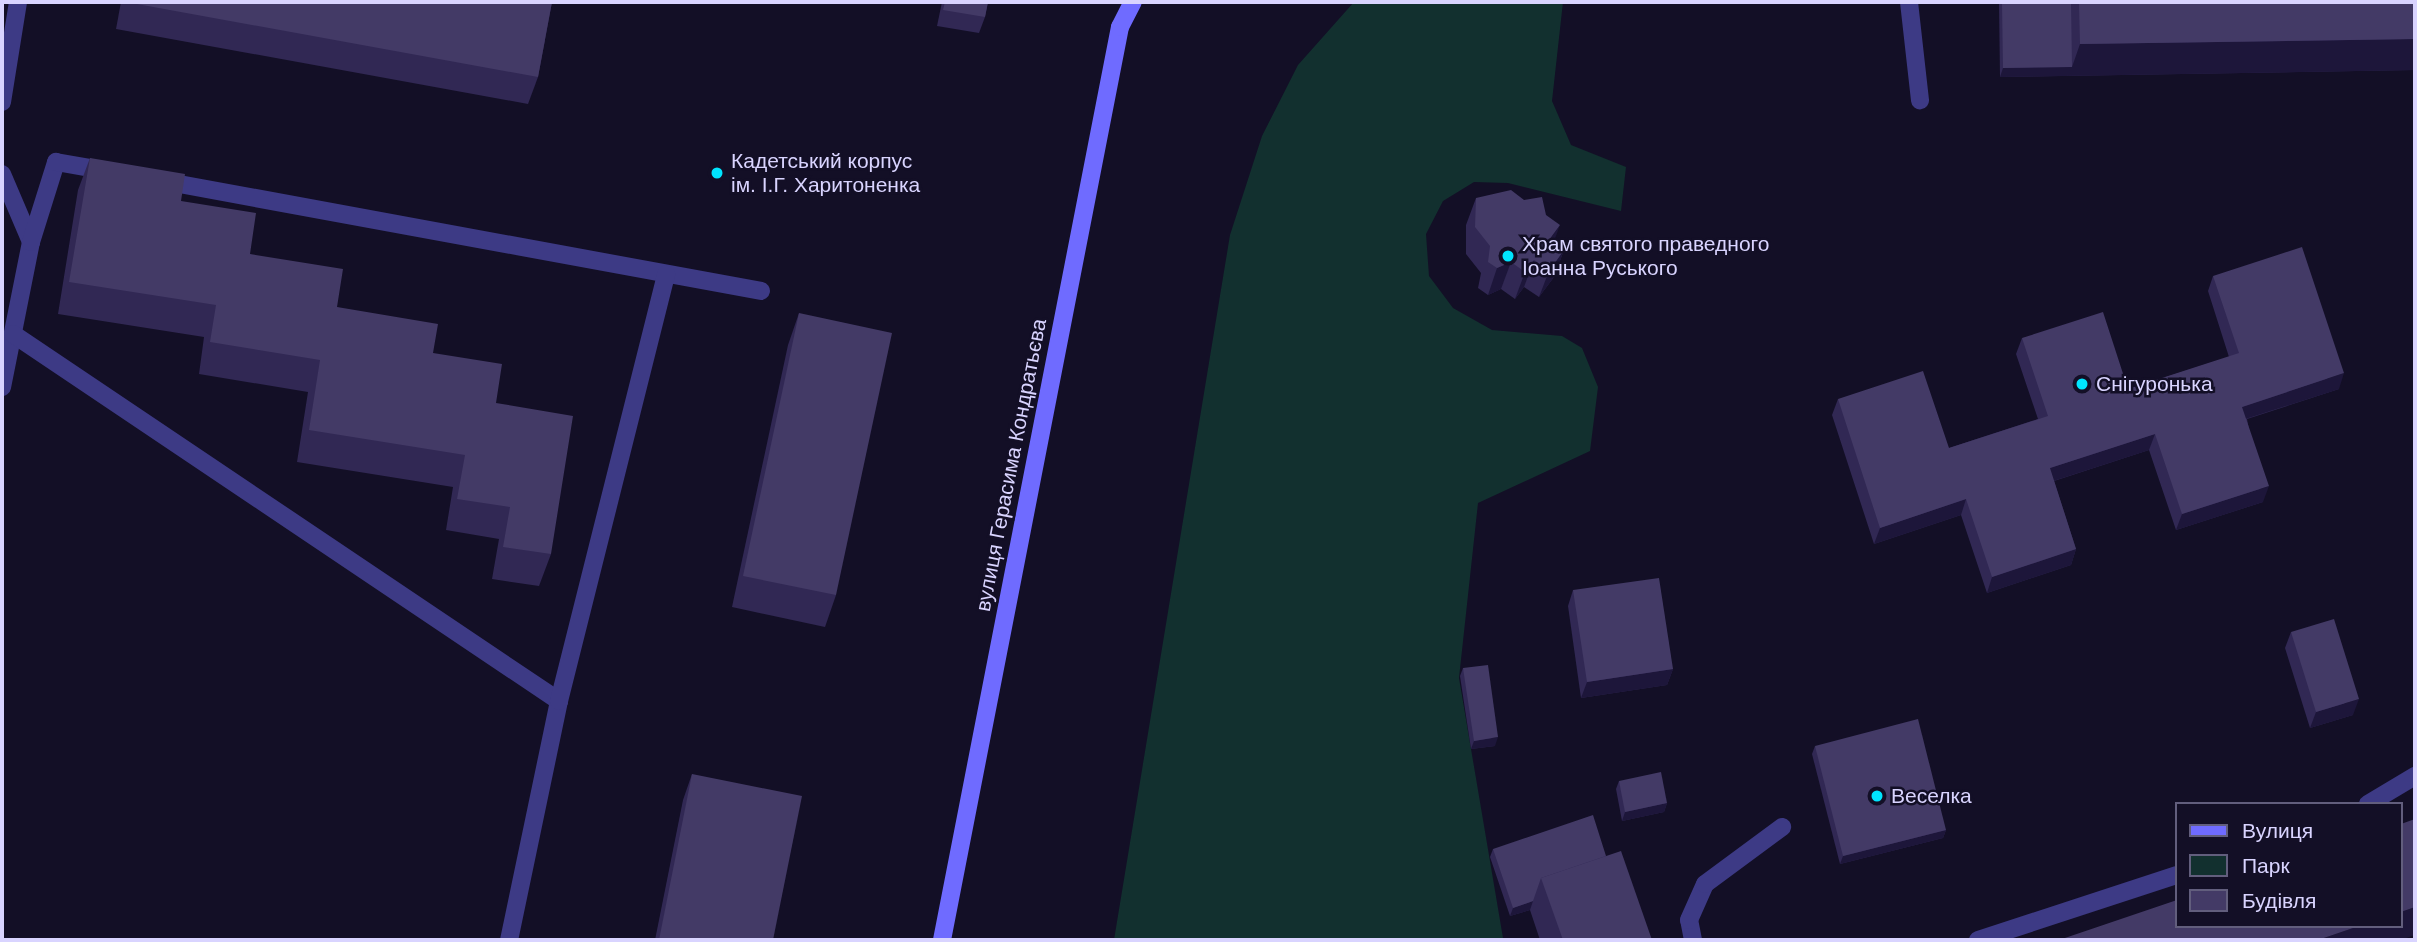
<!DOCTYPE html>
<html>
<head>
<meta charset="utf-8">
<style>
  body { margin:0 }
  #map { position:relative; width:2417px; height:942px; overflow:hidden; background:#130f26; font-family:Arial,sans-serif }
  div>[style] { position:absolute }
  .green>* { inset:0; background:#12302f }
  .service>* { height:18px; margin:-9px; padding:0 9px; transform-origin:9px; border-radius:9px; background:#3d3a85 }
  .secondary>* { height:18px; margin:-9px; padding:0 9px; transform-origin:9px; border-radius:9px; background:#6f6bff }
  .wall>* { inset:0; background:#312854 }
  .shaded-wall>* { inset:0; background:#1d163a }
  .building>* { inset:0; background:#433a66 }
  .dots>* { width:19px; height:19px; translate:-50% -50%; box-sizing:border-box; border:4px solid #130f26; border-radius:50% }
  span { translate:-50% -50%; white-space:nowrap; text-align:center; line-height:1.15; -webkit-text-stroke:5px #130f26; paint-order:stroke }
  .poi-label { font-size:21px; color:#d9d4ff }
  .left { translate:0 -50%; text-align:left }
  .street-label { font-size:21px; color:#d9d4ff }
  .frame { position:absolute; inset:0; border:4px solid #d9d4ff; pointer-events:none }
  .legend { position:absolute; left:2175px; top:802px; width:228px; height:126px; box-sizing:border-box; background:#130f26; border:2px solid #625e7d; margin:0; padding:9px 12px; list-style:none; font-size:21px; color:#d9d4ff }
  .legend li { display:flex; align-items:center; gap:14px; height:35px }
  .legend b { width:35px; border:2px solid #625e7d }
</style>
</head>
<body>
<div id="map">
  <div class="green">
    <div style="clip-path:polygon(1354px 2px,1563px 2px,1552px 101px,1571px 145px,1626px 167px,1621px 211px,1508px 183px,1474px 182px,1443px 201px,1426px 234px,1429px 276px,1453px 308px,1492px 330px,1562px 336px,1582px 348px,1598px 387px,1590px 451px,1478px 503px,1459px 678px,1503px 938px,1114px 940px,1230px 235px,1262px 136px,1298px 65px)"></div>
  </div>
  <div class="service">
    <div style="left:1909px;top:2px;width:99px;rotate:83.6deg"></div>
    <div style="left:2px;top:102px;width:101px;rotate:-80.9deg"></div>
    <div style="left:2px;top:174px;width:74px;rotate:66.9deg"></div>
    <div style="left:31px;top:242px;width:148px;rotate:101.3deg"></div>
    <div style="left:163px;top:181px;width:608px;rotate:10.42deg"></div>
    <div style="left:31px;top:242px;width:84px;rotate:-72.6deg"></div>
    <div style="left:56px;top:162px;width:53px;rotate:9.8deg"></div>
    <div style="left:13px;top:334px;width:658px;rotate:33.91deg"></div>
    <div style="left:559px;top:701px;width:244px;rotate:101.8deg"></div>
    <div style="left:559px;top:701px;width:440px;rotate:-75.9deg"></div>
    <div style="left:2368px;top:804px;width:55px;rotate:-30.8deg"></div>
    <div style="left:1693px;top:940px;width:20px;rotate:-101deg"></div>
    <div style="left:1689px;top:920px;width:39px;rotate:-66deg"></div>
    <div style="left:1705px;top:884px;width:96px;rotate:-36.5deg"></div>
    <div style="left:1978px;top:940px;width:209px;rotate:-18.1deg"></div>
  </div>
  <div class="secondary">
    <div style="left:942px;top:940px;width:930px;rotate:-78.97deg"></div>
    <div style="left:1120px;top:27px;width:28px;rotate:-63deg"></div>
  </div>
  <div class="wall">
    <div style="clip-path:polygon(121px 2px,552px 2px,538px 77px,528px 104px,116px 29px)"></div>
    <div style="clip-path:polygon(942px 2px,988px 2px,985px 17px,979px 33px,937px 26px)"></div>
    <div style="clip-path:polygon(1999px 2px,2415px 2px,2415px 70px,2000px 77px)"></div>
    <div style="clip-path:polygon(90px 158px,181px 201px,250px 254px,337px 307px,433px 353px,496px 403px,551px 554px,539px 586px,492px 579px,499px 539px,446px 530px,453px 487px,297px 462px,308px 392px,199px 374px,204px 337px,58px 314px,78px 190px)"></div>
    <div style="clip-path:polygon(1476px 198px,1546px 215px,1553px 243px,1564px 250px,1554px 277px,1539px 297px,1524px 287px,1515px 299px,1501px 289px,1488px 295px,1478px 288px,1481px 273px,1466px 254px,1466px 225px)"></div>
    <div style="clip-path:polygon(2213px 276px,2339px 389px,2247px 419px,2263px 502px,2176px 530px,2149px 450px,2054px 481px,2076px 549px,2071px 565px,1987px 593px,1961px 515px,1874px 544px,1832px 415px,1838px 399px,1949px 448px,2038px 419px,2016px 354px,2022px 338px,2128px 389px,2229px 357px,2208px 291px)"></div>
    <div style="clip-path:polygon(799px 313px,836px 595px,825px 627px,732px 607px,788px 345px)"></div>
    <div style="clip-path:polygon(1573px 590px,1673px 669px,1667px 685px,1581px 698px,1568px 606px)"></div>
    <div style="clip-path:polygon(2291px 632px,2353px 715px,2310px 728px,2285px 648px)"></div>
    <div style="clip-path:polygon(1463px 668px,1495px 746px,1471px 749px,1460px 676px)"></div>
    <div style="clip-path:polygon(1815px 746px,1946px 830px,1943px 838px,1840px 864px,1812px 754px)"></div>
    <div style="clip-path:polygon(692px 774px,773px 940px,655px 940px,683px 800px)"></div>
    <div style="clip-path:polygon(1619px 781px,1667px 803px,1664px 812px,1622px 821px,1616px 789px)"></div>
    <div style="clip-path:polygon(1493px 849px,1606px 856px,1652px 940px,1540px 940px,1530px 910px,1510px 916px,1490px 857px)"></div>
  </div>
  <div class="shaded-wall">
    <div style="clip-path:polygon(2415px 39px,2415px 70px,2000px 77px,2003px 68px,2072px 67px,2080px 44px)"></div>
    <div style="clip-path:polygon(1560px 225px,1550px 252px,1539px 266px,1549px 240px)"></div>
    <div style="clip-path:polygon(1564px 250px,1554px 277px,1539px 297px,1549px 271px)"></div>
    <div style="clip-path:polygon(1534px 260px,1524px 287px,1515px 299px,1525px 272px)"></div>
    <div style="clip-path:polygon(1511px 262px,1501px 289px,1488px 295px,1497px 268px)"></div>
    <div style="clip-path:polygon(2344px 373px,2339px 389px,2236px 422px,2242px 407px)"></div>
    <div style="clip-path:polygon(2155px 434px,2149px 450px,2044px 484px,2050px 468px)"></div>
    <div style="clip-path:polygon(2269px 486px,2263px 502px,2176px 530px,2182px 514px)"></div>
    <div style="clip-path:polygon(1966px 499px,1961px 515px,1874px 544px,1880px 528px)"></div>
    <div style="clip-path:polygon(2076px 549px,2071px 565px,1987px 593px,1992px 577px)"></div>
    <div style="clip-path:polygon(1673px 669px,1667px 685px,1581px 698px,1587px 682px)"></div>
    <div style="clip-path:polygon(2359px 699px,2353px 715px,2310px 728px,2316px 712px)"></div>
    <div style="clip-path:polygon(1498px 737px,1495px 746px,1471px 749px,1474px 741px)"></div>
    <div style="clip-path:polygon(1667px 803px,1664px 812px,1622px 821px,1625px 812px)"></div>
    <div style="clip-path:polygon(1946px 830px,1943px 838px,1840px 864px,1843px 856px)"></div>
    <div style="clip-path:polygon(1533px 901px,1530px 910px,1510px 916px,1513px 908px)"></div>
    <div style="clip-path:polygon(2415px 907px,2415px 935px,2400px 940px,2318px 940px,2359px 926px,2401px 926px,2401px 912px)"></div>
  </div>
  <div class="building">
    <div style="clip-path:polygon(126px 2px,552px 2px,538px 77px)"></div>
    <div style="clip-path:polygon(945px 2px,988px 2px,985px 17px,943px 10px)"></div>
    <div style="clip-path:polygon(2002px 2px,2071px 2px,2072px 67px,2003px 68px)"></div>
    <div style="clip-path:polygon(2079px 2px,2415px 2px,2415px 39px,2080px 44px)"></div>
    <div style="clip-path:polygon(90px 158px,185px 174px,181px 201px,256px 213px,250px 254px,343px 269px,337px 307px,438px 324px,433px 353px,502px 364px,496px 403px,573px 416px,551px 554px,503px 547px,510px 507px,457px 499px,465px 455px,309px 430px,320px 360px,210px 342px,216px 305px,69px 282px)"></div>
    <div style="clip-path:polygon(1511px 190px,1524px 200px,1542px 197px,1546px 215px,1560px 225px,1549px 240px,1564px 250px,1549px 271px,1534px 260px,1525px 272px,1511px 262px,1497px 268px,1488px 262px,1490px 246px,1475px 227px,1476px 198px)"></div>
    <div style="clip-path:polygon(2302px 247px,2344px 373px,2242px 407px,2269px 486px,2182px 514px,2155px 434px,2050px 468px,2076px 549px,1992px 577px,1966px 499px,1880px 528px,1838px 399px,1923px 371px,1949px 448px,2048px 416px,2022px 338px,2103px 312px,2128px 389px,2239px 353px,2213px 276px)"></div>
    <div style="clip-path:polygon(799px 313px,892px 333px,836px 595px,743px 576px)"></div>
    <div style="clip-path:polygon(1659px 578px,1673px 669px,1587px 682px,1573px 590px)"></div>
    <div style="clip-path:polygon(2334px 619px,2359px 699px,2316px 712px,2291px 632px)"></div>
    <div style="clip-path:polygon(1488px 665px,1498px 737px,1474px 741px,1463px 668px)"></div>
    <div style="clip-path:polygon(1918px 719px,1946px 830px,1843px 856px,1815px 746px)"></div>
    <div style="clip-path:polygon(1661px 772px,1667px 803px,1625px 812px,1619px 781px)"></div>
    <div style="clip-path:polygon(692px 774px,802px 796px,773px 940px,659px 940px)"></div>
    <div style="clip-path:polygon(1593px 815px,1606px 856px,1541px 878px,1533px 901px,1513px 908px,1493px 849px)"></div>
    <div style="clip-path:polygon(2415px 819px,2415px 907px,2401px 912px,2401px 824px)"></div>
    <div style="clip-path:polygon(1621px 851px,1652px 940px,1563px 940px,1541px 878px)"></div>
    <div style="clip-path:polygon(2177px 900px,2177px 926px,2359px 926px,2318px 940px,2059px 940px)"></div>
  </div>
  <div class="dots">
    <div style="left:717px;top:173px;background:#00e5ff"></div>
    <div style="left:1508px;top:256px;background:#00e5ff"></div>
    <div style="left:2082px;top:384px;background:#00e5ff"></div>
    <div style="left:1877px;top:796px;background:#00e5ff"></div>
  </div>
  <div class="poi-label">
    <span class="left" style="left:731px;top:173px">Кадетський корпус<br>ім. І.Г. Харитоненка</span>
    <span class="left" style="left:1522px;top:256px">Храм святого праведного<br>Іоанна Руського</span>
    <span class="left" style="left:2096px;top:384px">Снігуронька</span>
    <span class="left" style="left:1891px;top:796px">Веселка</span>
  </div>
  <div class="street-label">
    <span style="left:1011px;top:465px;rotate:-79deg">вулиця Герасима Кондратьєва</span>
  </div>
  <div class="frame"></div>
  <ul class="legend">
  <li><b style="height:9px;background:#6f6bff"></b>Вулиця</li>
  <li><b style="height:19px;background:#12302f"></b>Парк</li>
  <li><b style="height:19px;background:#433a66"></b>Будівля</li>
  </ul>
</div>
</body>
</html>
